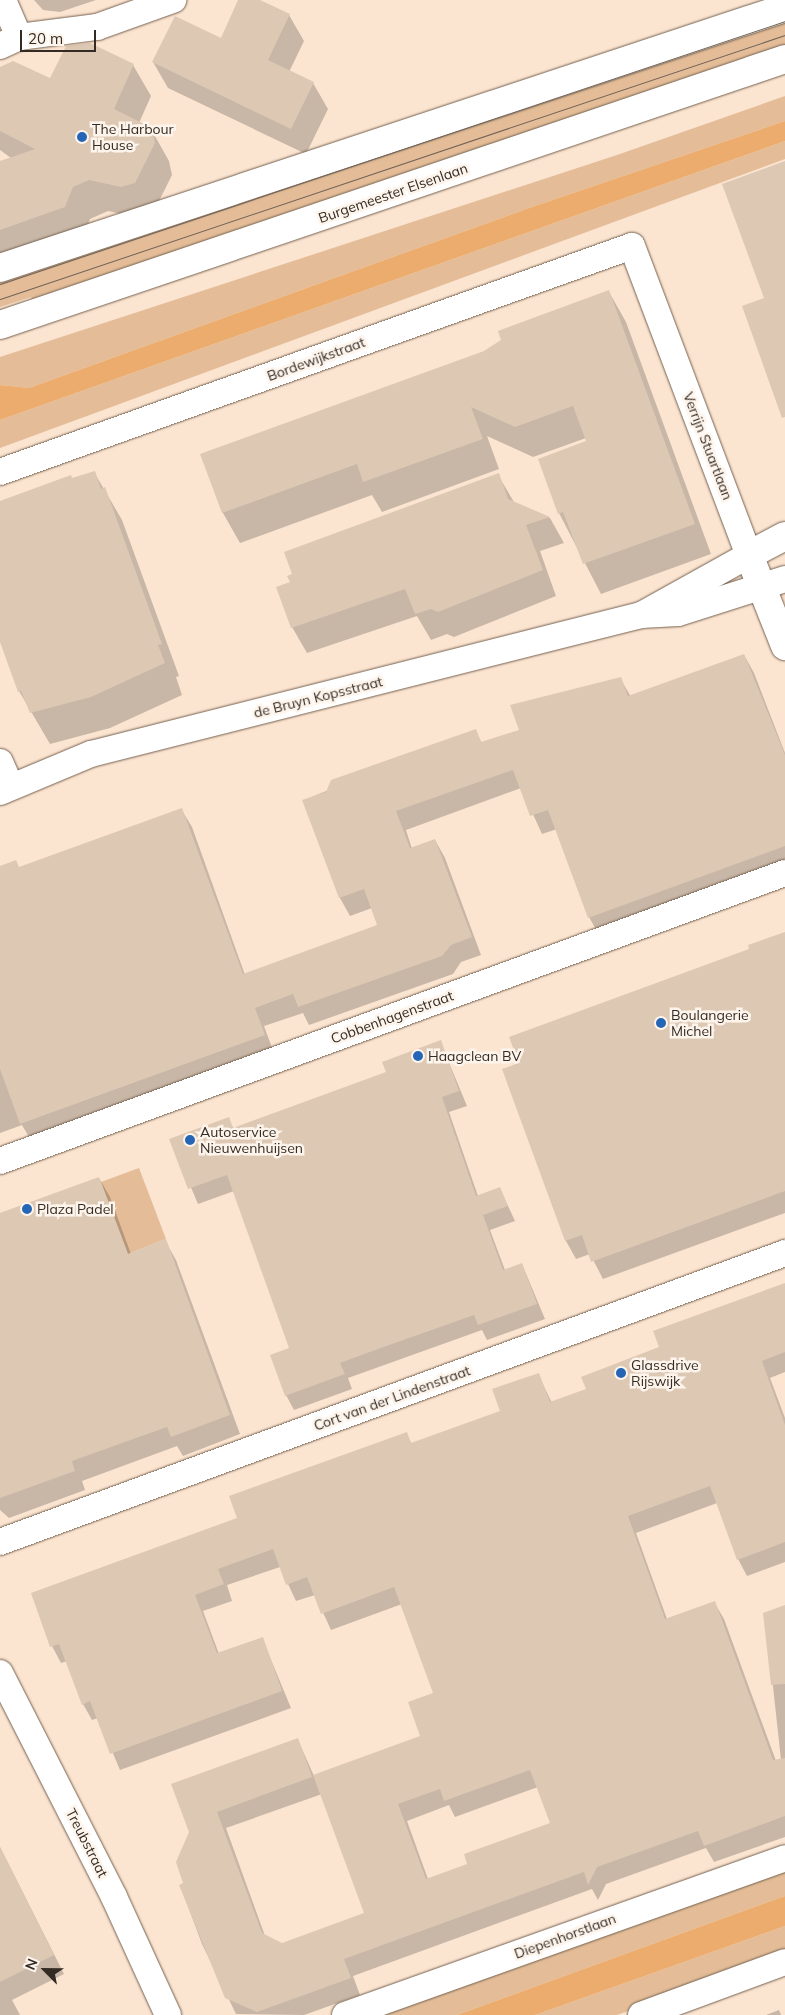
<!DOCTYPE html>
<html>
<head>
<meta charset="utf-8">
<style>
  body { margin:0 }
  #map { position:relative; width:785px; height:2015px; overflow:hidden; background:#fbe4d0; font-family:Mulish,sans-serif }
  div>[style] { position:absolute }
  .green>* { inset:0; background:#e4bd98 }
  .water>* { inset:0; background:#ebac6d }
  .shadow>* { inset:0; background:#0003 }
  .building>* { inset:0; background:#ddc8b4 }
  .roads { filter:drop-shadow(0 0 1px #74614f) drop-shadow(0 0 1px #74614f) }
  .minor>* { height:26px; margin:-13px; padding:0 13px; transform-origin:13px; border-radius:13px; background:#fff }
  .tertiary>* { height:28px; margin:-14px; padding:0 14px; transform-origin:14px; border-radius:14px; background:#fff }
  .secondary>* { height:28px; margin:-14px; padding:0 14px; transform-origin:14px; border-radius:14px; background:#fff }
  .tram>* { height:1px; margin:-0.5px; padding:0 0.5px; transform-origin:0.5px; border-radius:0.5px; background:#6f6257 }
  .dots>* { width:14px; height:14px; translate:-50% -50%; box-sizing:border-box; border:2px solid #fdf4ec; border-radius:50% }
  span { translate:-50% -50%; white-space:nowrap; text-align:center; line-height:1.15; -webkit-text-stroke:5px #fdf4ec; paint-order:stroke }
  .poi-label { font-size:14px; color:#342c24 }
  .left { translate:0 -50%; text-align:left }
  .street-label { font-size:14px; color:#342c24 }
  .north { position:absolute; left:20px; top:1945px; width:50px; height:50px; -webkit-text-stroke:4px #fdf4ec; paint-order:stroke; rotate:293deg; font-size:14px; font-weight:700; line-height:20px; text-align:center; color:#342c24 }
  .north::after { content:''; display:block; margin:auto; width:18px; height:22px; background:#342c24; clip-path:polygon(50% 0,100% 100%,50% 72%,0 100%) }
  .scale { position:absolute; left:20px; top:30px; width:76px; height:22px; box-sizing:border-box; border:2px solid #342c24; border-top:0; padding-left:6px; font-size:15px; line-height:18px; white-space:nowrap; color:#342c24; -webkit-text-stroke:4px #fdf4ec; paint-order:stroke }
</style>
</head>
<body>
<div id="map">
  <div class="green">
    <div style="clip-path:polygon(785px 16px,785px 56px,34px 305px,31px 297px,0 307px,0 277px)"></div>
    <div style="clip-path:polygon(785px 96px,785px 121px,532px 207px,29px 388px,0 385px,0 357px,617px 155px)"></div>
    <div style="clip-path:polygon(785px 141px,785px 159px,0 448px,0 420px)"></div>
    <div style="clip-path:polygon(139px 1168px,166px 1239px,128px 1254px,101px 1182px)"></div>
    <div style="clip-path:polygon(785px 1869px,785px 1896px,457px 2015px,384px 2015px)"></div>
    <div style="clip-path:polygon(785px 1926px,785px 1955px,617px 2015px,535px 2015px)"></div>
  </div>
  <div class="water">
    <div style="clip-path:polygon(785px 121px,785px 141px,0 420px,0 385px,29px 388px,532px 207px)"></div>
    <div style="clip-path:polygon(785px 1896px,785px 1926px,535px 2015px,457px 2015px)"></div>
  </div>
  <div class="shadow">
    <div style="clip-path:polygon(34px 0,96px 0,60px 12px,43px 10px)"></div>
    <div style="clip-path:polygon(240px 0,258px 0,289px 15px,304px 41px,289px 72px,313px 83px,328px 109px,306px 154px,168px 88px,153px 62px,221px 39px)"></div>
    <div style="clip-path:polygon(133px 65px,151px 96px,139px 123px,151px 129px,169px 161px,172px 175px,152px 215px,140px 218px,108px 211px,90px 219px,83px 239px,0 268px,0 162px,11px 158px,0 150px,0 68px,50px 80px)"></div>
    <div style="clip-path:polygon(609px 292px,626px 322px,711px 554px,601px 594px,559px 513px,588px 442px,586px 438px,533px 457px,487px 436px,499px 469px,382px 512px,372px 495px,240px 543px,223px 513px,202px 455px,485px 352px)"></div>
    <div style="clip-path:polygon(94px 472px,122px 520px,179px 676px,176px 677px,182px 695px,110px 728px,50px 744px,19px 691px,0 639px,0 502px)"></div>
    <div style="clip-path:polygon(498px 475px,514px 502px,550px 518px,564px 543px,540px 551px,556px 596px,454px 637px,447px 634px,431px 640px,417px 616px,307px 653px,292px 627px,291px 583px)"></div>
    <div style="clip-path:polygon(744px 655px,754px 673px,785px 753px,785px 867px,599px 935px,589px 917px,557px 829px,542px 834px,521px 788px,406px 830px,412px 849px,435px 840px,445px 858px,481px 955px,461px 962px,453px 974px,309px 1025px,303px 1013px,264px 1026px,274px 1053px,32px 1142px,22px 1125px,0 1133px,0 868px,19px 868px,181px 809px,192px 827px,245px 975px,379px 926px,372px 908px,350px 916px,340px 898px,304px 800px,475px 731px,482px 743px,521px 730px,620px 678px,631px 697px)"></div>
    <div style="clip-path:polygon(785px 933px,785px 1213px,603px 1279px,590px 1254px,576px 1259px,566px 1241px,504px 1070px)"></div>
    <div style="clip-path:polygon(440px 1041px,467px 1106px,449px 1112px,478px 1196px,500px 1189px,515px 1221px,490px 1230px,505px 1270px,522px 1264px,545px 1319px,487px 1340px,482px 1330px,348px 1378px,352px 1389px,294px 1410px,286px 1395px,291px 1349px,234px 1191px,198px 1204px,171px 1140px,228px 1119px,234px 1129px,387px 1073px)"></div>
    <div style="clip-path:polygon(99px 1178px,110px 1197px,131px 1254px,165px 1241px,176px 1260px,240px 1434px,183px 1456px,177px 1446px,82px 1481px,85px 1490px,9px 1518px,0 1510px,0 1214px)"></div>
    <div style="clip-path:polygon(evenodd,785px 1292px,785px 1372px,770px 1378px,785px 1418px,785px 1562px,747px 1576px,738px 1559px,717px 1503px,636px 1533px,667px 1619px,714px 1602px,724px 1619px,776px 1761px,781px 1760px,765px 1613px,785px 1606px,785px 1837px,714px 1862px,706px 1848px,606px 1884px,598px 1900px,592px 1889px,353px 1976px,360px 1995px,304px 2015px,236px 2014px,202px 1944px,180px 1885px,185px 1884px,190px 1832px,298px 1740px,314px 1776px,422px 1736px,434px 1694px,402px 1604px,331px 1630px,315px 1595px,296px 1601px,280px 1567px,227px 1585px,232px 1601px,203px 1611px,219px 1654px,262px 1638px,291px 1708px,120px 1770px,98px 1718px,92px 1720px,83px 1704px,67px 1661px,61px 1663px,52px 1646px,238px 1518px,406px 1434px,412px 1444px,502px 1411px,538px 1374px,552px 1403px,587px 1390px,661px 1347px,785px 1292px,538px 1787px,551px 1824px,469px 1865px,428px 1879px,407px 1821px,449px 1805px,455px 1817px,538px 1787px,785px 1292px,322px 1794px,365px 1914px,282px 1944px,265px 1936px,226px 1828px,322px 1794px)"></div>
    <div style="clip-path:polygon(0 1847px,64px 1974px,12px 2000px,20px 2015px,0 2015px)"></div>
    <div style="clip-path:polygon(779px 2010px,781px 2015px,766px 2015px)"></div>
  </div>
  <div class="building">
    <div style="clip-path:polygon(238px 0,260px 0,290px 14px,268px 60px,314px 82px,291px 129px,152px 62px,175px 16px,221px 38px)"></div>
    <div style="clip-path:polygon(90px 43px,134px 64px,114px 109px,152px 128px,155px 143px,135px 183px,121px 187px,89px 180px,73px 187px,65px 207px,0 230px,0 161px,35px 149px,0 131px,0 67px,13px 61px,50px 78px,66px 46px)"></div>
    <div style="clip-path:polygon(785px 161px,785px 417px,782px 418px,742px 306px,764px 298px,722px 184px)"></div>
    <div style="clip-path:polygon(609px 290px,695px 524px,583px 564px,563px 512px,558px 514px,538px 459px,586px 441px,573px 406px,515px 427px,471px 407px,483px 439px,363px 482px,357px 464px,222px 513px,200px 454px,484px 351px,501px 340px,498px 331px)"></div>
    <div style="clip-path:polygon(95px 471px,101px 489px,105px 487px,162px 644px,158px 645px,165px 663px,91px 697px,30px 713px,21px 691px,18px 692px,0 642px,0 501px,71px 475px,72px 478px)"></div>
    <div style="clip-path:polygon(499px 473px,508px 499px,550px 517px,526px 525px,543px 570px,438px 612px,431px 609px,415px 614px,405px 589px,291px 628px,276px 587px,290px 582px,287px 576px,292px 574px,284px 552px)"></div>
    <div style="clip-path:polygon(744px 654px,785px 755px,785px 846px,588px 918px,548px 810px,530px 816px,513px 770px,396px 811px,410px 848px,435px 839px,472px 937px,451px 945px,442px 956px,298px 1007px,293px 994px,255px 1008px,265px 1035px,20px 1124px,0 1069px,0 866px,16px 860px,19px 867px,182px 808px,243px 974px,377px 925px,364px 889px,339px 898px,302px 800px,326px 792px,331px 780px,476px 729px,481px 742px,519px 730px,510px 705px,621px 677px,628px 696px)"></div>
    <div style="clip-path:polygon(785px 932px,785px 1191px,591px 1262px,582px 1235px,565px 1241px,502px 1069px,519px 1063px,509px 1037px,749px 949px,748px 945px)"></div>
    <div style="clip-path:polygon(441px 1040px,459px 1091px,442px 1097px,476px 1196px,500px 1187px,508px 1206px,483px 1215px,503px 1270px,522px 1263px,537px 1304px,478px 1325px,474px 1315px,378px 1349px,340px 1363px,345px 1374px,285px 1396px,270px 1355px,289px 1348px,227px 1175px,188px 1189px,169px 1139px,229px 1117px,233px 1128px,386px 1072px,382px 1062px)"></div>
    <div style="clip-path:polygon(99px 1177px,128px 1254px,166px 1239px,230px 1415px,171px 1437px,167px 1427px,72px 1461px,75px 1471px,0 1498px,0 1213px)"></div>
    <div style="clip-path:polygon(evenodd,785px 1283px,785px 1352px,762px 1361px,785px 1425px,785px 1542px,737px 1560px,710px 1486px,628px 1516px,665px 1619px,715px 1601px,773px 1760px,785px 1758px,785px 1816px,704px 1846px,698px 1831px,597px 1867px,588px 1885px,584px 1872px,344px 1959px,351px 1978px,257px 2012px,225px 1998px,179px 1885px,183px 1883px,176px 1862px,189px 1832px,171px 1784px,298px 1738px,312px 1777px,217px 1812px,262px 1933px,282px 1943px,364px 1913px,313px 1775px,420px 1736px,408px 1702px,433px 1693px,394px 1587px,321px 1614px,307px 1577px,286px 1585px,273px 1549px,218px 1569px,224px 1584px,195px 1595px,217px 1653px,263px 1637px,282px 1691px,110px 1754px,90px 1701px,82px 1705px,59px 1644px,50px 1647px,31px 1593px,237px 1518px,229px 1496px,407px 1432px,411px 1443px,500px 1411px,492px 1389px,539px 1373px,550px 1402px,586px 1389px,581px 1377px,659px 1347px,653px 1331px,785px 1283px,530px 1770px,550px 1823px,464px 1854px,467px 1864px,426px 1879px,398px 1804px,440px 1789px,444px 1801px,530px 1770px)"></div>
    <div style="clip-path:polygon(785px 1605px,785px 1684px,771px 1685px,763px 1613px)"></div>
    <div style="clip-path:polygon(0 1847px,54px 1955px,0 1982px)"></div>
  </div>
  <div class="roads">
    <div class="minor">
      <div style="left:3px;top:0;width:40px;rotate:66.6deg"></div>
      <div style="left:0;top:46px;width:21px;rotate:-25deg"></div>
      <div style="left:19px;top:37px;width:79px;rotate:-7.3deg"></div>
      <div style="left:97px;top:27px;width:81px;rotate:-19.6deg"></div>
      <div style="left:0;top:472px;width:671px;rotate:-19.68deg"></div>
      <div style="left:632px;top:246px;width:330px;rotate:69.3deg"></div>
      <div style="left:749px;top:555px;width:124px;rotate:150.9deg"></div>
      <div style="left:0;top:762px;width:27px;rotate:66deg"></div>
      <div style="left:0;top:792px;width:99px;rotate:-22.7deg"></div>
      <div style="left:91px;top:754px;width:567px;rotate:-14.18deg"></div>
      <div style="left:641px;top:615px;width:37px;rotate:-3deg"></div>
      <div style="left:678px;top:613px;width:112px;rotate:-17.6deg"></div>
      <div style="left:0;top:1161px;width:836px;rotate:-20.15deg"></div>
      <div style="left:0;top:1542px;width:837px;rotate:-20.21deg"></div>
      <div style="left:0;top:1673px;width:251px;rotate:63deg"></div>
      <div style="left:114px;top:1897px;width:130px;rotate:65.4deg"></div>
      <div style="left:345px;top:2015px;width:467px;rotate:-19.6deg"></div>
      <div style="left:641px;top:2015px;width:153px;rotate:-20.2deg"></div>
    </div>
    <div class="tertiary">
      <div style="left:785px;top:536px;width:41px;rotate:152.2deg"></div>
      <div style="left:749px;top:555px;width:98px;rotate:68.4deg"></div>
    </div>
    <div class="secondary">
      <div style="left:0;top:268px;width:827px;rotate:-18.33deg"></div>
      <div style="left:0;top:325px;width:829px;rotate:-18.72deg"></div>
    </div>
  </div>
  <div class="tram">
    <div style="left:0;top:284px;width:828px;rotate:-18.52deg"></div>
    <div style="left:0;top:299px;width:828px;rotate:-18.59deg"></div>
  </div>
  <div class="dots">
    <div style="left:82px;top:137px;background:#2565b6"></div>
    <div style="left:661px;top:1023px;background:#2565b6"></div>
    <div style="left:418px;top:1056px;background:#2565b6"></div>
    <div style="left:190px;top:1140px;background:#2565b6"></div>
    <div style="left:27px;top:1209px;background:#2565b6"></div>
    <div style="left:621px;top:1373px;background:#2565b6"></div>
  </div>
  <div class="poi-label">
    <span class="left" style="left:92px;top:137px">The Harbour<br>House</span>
    <span class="left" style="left:671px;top:1023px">Boulangerie<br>Michel</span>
    <span class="left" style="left:428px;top:1056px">Haagclean BV</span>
    <span class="left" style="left:200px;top:1140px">Autoservice<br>Nieuwenhuijsen</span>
    <span class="left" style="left:37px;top:1209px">Plaza Padel</span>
    <span class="left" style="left:631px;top:1373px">Glassdrive<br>Rijswijk</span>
  </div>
  <div class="street-label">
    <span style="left:393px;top:193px;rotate:-19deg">Burgemeester Elsenlaan</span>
    <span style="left:316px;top:359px;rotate:-20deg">Bordewijkstraat</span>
    <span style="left:708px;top:446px;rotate:69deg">Verrijn Stuartlaan</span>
    <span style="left:318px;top:697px;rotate:-14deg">de Bruyn Kopsstraat</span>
    <span style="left:392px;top:1017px;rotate:-20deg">Cobbenhagenstraat</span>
    <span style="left:392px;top:1398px;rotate:-20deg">Cort van der Lindenstraat</span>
    <span style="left:87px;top:1843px;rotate:63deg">Treubstraat</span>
    <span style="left:565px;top:1936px;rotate:-20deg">Diepenhorstlaan</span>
  </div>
  <div class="north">N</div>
  <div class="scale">20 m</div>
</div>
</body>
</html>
